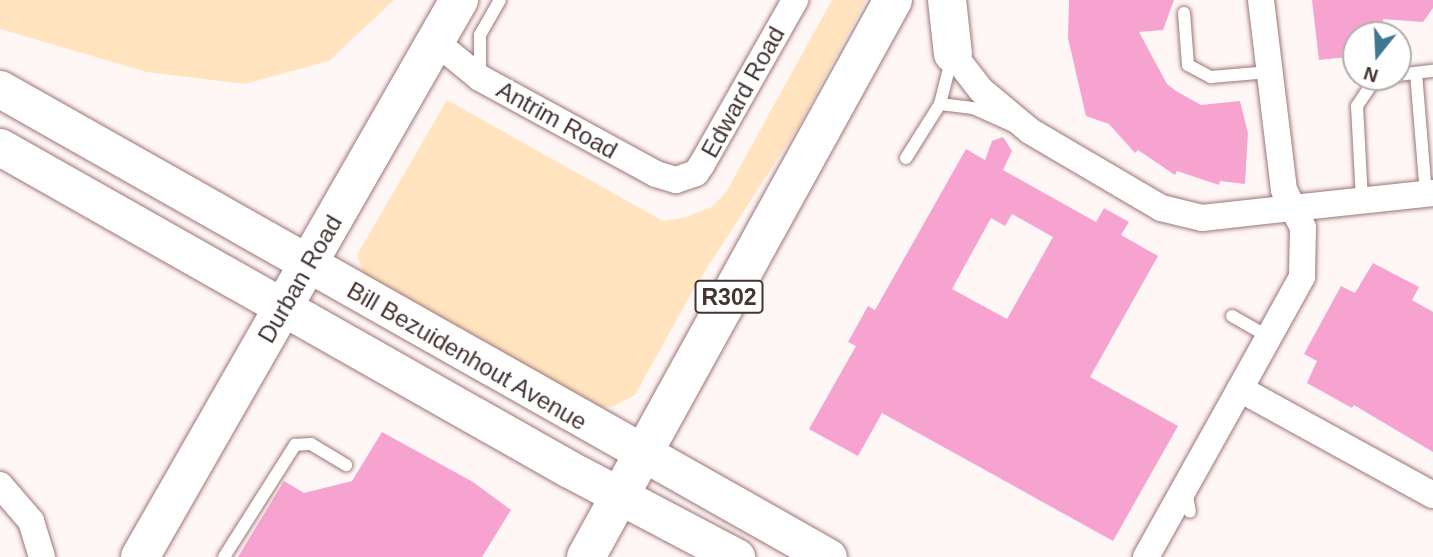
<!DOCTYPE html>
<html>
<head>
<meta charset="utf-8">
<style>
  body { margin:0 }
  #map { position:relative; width:1433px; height:557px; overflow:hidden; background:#fff6f6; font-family:Helvetica,sans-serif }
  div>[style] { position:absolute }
  .green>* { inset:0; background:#ffe4bf }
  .building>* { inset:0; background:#f7a3cf }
  .roads { filter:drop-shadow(0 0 2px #9d7677) drop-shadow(0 0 2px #9d7677) }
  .lane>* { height:12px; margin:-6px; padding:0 6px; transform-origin:6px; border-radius:6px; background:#fff }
  .street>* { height:26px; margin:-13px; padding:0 13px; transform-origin:13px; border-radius:13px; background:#fff }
  .secondary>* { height:37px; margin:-18.5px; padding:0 18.5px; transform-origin:18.5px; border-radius:18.5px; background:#fff }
  .primary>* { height:38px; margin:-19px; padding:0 19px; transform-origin:19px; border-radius:19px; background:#fff }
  span { translate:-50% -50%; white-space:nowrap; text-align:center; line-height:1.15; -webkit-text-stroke:5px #fff; paint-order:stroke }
  .shield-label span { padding:2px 5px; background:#fff; border:2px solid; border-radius:5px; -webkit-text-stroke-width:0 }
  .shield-label { font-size:23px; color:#433; font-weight:700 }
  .street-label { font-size:24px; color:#433 }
  .north { position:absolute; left:1342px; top:21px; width:70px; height:70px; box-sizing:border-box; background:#fff; border:2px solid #b4adad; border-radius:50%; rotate:198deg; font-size:19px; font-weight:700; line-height:28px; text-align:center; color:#433 }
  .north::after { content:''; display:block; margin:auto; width:24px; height:32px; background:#3e7891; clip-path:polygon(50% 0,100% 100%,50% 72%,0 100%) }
</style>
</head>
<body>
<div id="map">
  <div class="green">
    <div style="clip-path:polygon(0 0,394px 0,329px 61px,245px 84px,147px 72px,0 29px)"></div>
    <div style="clip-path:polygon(832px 0,866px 0,797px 129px,696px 285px,635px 395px,612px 407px,590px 408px,367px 285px,357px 255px,447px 100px,663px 221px,683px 218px,712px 207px,726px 192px)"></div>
  </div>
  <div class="building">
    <div style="clip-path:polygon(1069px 0,1174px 0,1163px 30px,1139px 32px,1167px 84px,1176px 91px,1201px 105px,1240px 101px,1248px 133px,1245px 184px,1220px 181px,1219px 185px,1177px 171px,1175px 175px,1138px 150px,1135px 153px,1109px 124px,1086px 116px,1068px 38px)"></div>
    <div style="clip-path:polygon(1312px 0,1433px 0,1433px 8px,1423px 22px,1383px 19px,1385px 35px,1356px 35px,1356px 56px,1319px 60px)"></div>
    <div style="clip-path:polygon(evenodd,1003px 137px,1012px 151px,1003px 170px,1096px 222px,1104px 208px,1129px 222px,1121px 235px,1158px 256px,1090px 377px,1178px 426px,1113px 541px,882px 413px,858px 456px,809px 429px,856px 346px,848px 342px,868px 306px,875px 310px,966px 149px,985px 160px,992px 141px,1003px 137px,1012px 214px,1053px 237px,1007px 319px,952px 289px,991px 218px,1005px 226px,1012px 214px)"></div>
    <div style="clip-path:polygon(1373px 263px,1419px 287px,1412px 300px,1433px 312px,1433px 452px,1354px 405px,1352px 408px,1307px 383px,1317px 361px,1304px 354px,1341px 286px,1355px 293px)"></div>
    <div style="clip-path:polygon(382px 432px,473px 482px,511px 510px,482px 557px,238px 557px,284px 481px,304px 493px,352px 481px)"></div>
  </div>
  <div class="roads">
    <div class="lane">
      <div style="left:1184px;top:13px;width:52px;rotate:85.6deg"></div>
      <div style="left:1188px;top:65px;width:26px;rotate:28deg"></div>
      <div style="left:1211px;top:77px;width:58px;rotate:-4.9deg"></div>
      <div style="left:1416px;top:73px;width:121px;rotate:85.3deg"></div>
      <div style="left:1398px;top:75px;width:35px;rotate:-7deg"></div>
      <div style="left:480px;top:77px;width:42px;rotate:-90deg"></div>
      <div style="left:480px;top:35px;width:40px;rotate:-60.3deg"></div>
      <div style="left:940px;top:104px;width:49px;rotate:-75.7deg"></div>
      <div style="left:906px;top:158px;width:64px;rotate:-57.8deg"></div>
      <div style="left:940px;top:104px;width:33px;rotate:7deg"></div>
      <div style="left:973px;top:108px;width:44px;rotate:24.2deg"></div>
      <div style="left:1362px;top:201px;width:95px;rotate:-93deg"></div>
      <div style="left:1357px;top:106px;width:27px;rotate:-56deg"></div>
      <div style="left:1372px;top:84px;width:21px;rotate:-19deg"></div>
      <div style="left:1232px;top:316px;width:43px;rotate:29.6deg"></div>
      <div style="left:1186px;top:490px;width:22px;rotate:80deg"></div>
      <div style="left:224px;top:557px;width:133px;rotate:-57.6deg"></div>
      <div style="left:295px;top:445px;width:16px;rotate:-4deg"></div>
      <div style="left:311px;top:444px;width:41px;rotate:31deg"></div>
    </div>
    <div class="street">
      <div style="left:1261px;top:0;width:191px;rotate:83.1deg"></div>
      <div style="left:1284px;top:190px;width:20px;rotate:63deg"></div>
      <div style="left:1293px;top:208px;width:141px;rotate:-6.1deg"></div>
      <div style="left:436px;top:42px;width:57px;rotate:39.3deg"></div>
      <div style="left:480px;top:78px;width:200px;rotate:28.6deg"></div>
      <div style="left:656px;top:174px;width:21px;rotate:17deg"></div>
      <div style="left:676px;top:180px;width:21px;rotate:-19deg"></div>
      <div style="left:696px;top:173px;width:11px;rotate:-56deg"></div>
      <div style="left:702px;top:164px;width:189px;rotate:-60.4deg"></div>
      <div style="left:953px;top:54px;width:46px;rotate:52.1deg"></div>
      <div style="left:981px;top:90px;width:64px;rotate:39.9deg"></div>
      <div style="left:1030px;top:131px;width:152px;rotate:30.4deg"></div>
      <div style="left:1161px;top:208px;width:42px;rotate:13.7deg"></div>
      <div style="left:1202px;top:218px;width:92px;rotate:-6.3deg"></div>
      <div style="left:1293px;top:208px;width:22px;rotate:63deg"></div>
      <div style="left:1303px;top:228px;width:49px;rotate:91.2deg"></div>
      <div style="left:1302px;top:277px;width:128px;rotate:119deg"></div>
      <div style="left:1240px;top:389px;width:220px;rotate:28.8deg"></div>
      <div style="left:0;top:485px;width:48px;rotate:49.3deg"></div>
      <div style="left:31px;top:521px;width:38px;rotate:73deg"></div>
      <div style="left:1146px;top:557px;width:193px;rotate:-60.8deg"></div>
    </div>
    <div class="secondary">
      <div style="left:0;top:89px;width:951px;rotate:29.48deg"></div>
      <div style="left:0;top:147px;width:654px;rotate:29.51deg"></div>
      <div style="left:569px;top:469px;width:189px;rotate:27.8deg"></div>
    </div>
    <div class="primary">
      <div style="left:947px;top:0;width:54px;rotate:83.7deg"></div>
      <div style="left:140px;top:557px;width:642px;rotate:-60.2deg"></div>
      <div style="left:586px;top:557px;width:636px;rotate:-61.14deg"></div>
    </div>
  </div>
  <div class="shield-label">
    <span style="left:729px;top:297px">R302</span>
  </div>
  <div class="street-label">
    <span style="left:743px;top:92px;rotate:-61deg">Edward Road</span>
    <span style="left:557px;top:120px;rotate:29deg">Antrim Road</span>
    <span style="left:300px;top:279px;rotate:-60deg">Durban Road</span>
    <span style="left:467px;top:356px;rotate:30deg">Bill Bezuidenhout Avenue</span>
  </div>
  <div class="north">N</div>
</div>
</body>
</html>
